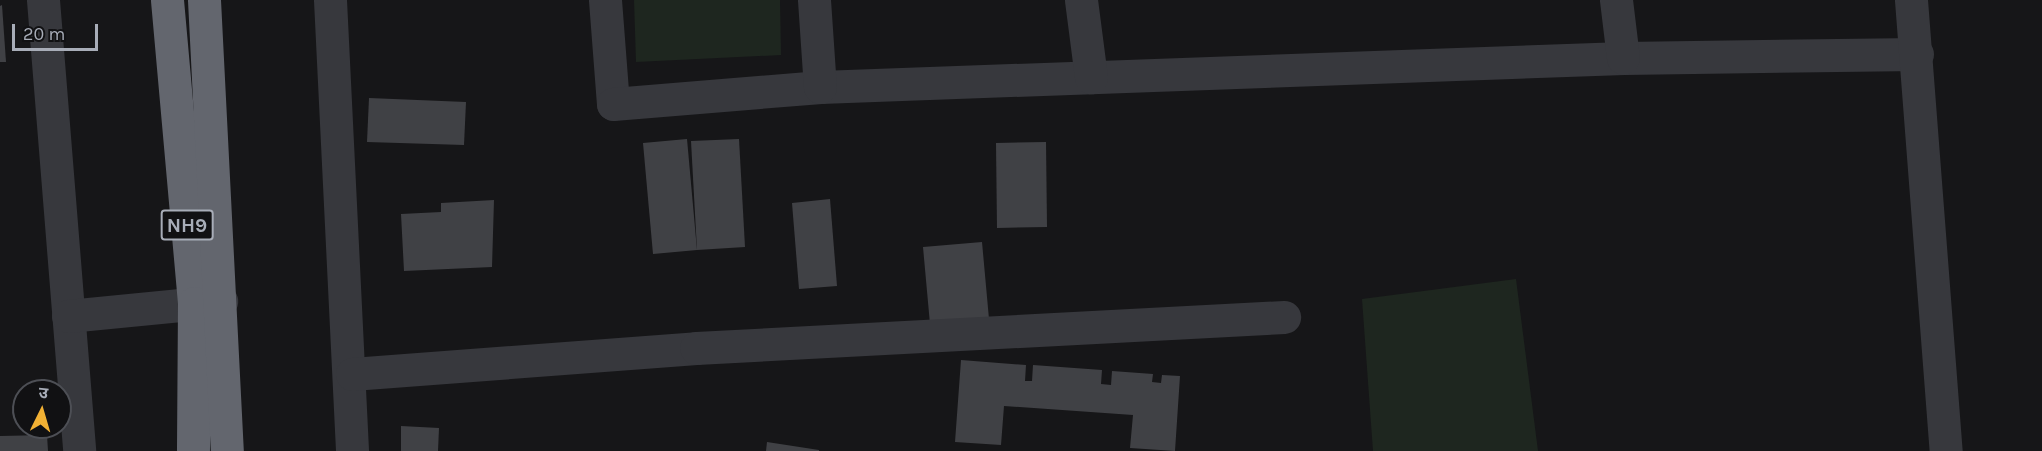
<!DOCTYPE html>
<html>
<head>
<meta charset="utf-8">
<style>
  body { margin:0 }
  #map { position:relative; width:2042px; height:451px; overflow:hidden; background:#161618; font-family:Karla,"Noto Sans Devanagari",sans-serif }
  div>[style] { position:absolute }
  .green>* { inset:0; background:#1e261f }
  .building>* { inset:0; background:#404145 }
  .minor>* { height:33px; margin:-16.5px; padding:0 16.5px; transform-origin:16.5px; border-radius:16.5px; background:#37383d }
  .highway>* { height:33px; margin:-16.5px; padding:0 16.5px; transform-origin:16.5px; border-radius:16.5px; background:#63666e }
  span { translate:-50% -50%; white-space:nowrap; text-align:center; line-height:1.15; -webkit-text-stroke:4.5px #111113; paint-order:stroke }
  .shield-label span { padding:2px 4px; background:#111113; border:2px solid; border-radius:4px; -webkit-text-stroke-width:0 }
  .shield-label { font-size:20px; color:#a8adb8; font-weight:700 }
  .north { position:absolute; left:12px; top:379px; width:60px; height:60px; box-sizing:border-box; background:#111113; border:2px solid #4d4f55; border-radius:50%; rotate:5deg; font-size:16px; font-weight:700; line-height:24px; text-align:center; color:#a8adb8 }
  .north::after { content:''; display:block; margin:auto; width:21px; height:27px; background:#f2b134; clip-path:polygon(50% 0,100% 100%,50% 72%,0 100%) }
  .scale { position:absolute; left:12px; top:24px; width:86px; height:27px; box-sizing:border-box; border:3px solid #a8adb8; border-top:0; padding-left:8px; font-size:18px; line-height:21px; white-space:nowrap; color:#a8adb8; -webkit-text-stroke:4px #111113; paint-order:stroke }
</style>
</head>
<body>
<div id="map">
  <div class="green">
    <div style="clip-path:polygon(634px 0,780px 0,781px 55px,636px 62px)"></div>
    <div style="clip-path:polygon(1516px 279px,1538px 451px,1373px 451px,1362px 299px)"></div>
  </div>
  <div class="building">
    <div style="clip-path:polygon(2px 5px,6px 62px,0 62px,0 6px)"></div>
    <div style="clip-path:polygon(369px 98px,466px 102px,464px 145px,367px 142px)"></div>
    <div style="clip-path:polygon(687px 139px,697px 250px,653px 254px,643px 143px)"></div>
    <div style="clip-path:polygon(739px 139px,745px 247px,697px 250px,691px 141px)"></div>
    <div style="clip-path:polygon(1046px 142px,1047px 227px,997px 228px,996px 143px)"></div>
    <div style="clip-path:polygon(830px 199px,837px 286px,799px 289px,792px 203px)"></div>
    <div style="clip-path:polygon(494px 200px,492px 267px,404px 271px,401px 214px,441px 212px,441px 203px)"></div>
    <div style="clip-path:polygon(982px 242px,989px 319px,930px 324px,923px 247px)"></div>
    <div style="clip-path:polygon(961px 360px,1026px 365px,1025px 381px,1032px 381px,1033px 365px,1102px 370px,1101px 384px,1111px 385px,1112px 371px,1153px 374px,1152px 382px,1161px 383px,1162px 375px,1180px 376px,1175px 451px,1130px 448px,1133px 415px,1004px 406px,1001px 445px,955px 442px)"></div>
    <div style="clip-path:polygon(401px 426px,439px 428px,438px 451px,401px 451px)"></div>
    <div style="clip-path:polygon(47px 435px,48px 451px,0 451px,0 436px)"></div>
    <div style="clip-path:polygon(767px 442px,819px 450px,819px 451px,766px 451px)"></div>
  </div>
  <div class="minor">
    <div style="left:43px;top:0;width:452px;rotate:85.4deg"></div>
    <div style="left:330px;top:0;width:452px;rotate:87.2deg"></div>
    <div style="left:605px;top:0;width:104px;rotate:85.6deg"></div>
    <div style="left:613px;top:104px;width:208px;rotate:-4.7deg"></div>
    <div style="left:820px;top:87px;width:804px;rotate:-2.07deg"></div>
    <div style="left:1623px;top:58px;width:294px;rotate:-0.8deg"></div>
    <div style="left:814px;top:0;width:87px;rotate:86.1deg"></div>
    <div style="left:1081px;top:0;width:78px;rotate:82.6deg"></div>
    <div style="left:1616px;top:0;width:58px;rotate:83.1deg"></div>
    <div style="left:1911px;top:0;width:452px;rotate:85.6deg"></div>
    <div style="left:68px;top:316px;width:154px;rotate:-5.6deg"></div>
    <div style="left:352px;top:374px;width:345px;rotate:-4.3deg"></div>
    <div style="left:696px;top:348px;width:589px;rotate:-3.02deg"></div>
  </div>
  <div class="highway">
    <div style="left:167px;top:0;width:304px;rotate:84.9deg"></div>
    <div style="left:194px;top:303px;width:148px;rotate:90.4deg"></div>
    <div style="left:204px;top:0;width:452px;rotate:87.1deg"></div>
  </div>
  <div class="shield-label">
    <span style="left:187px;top:225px">NH9</span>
  </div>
  <div class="north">उ</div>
  <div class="scale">20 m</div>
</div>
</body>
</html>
